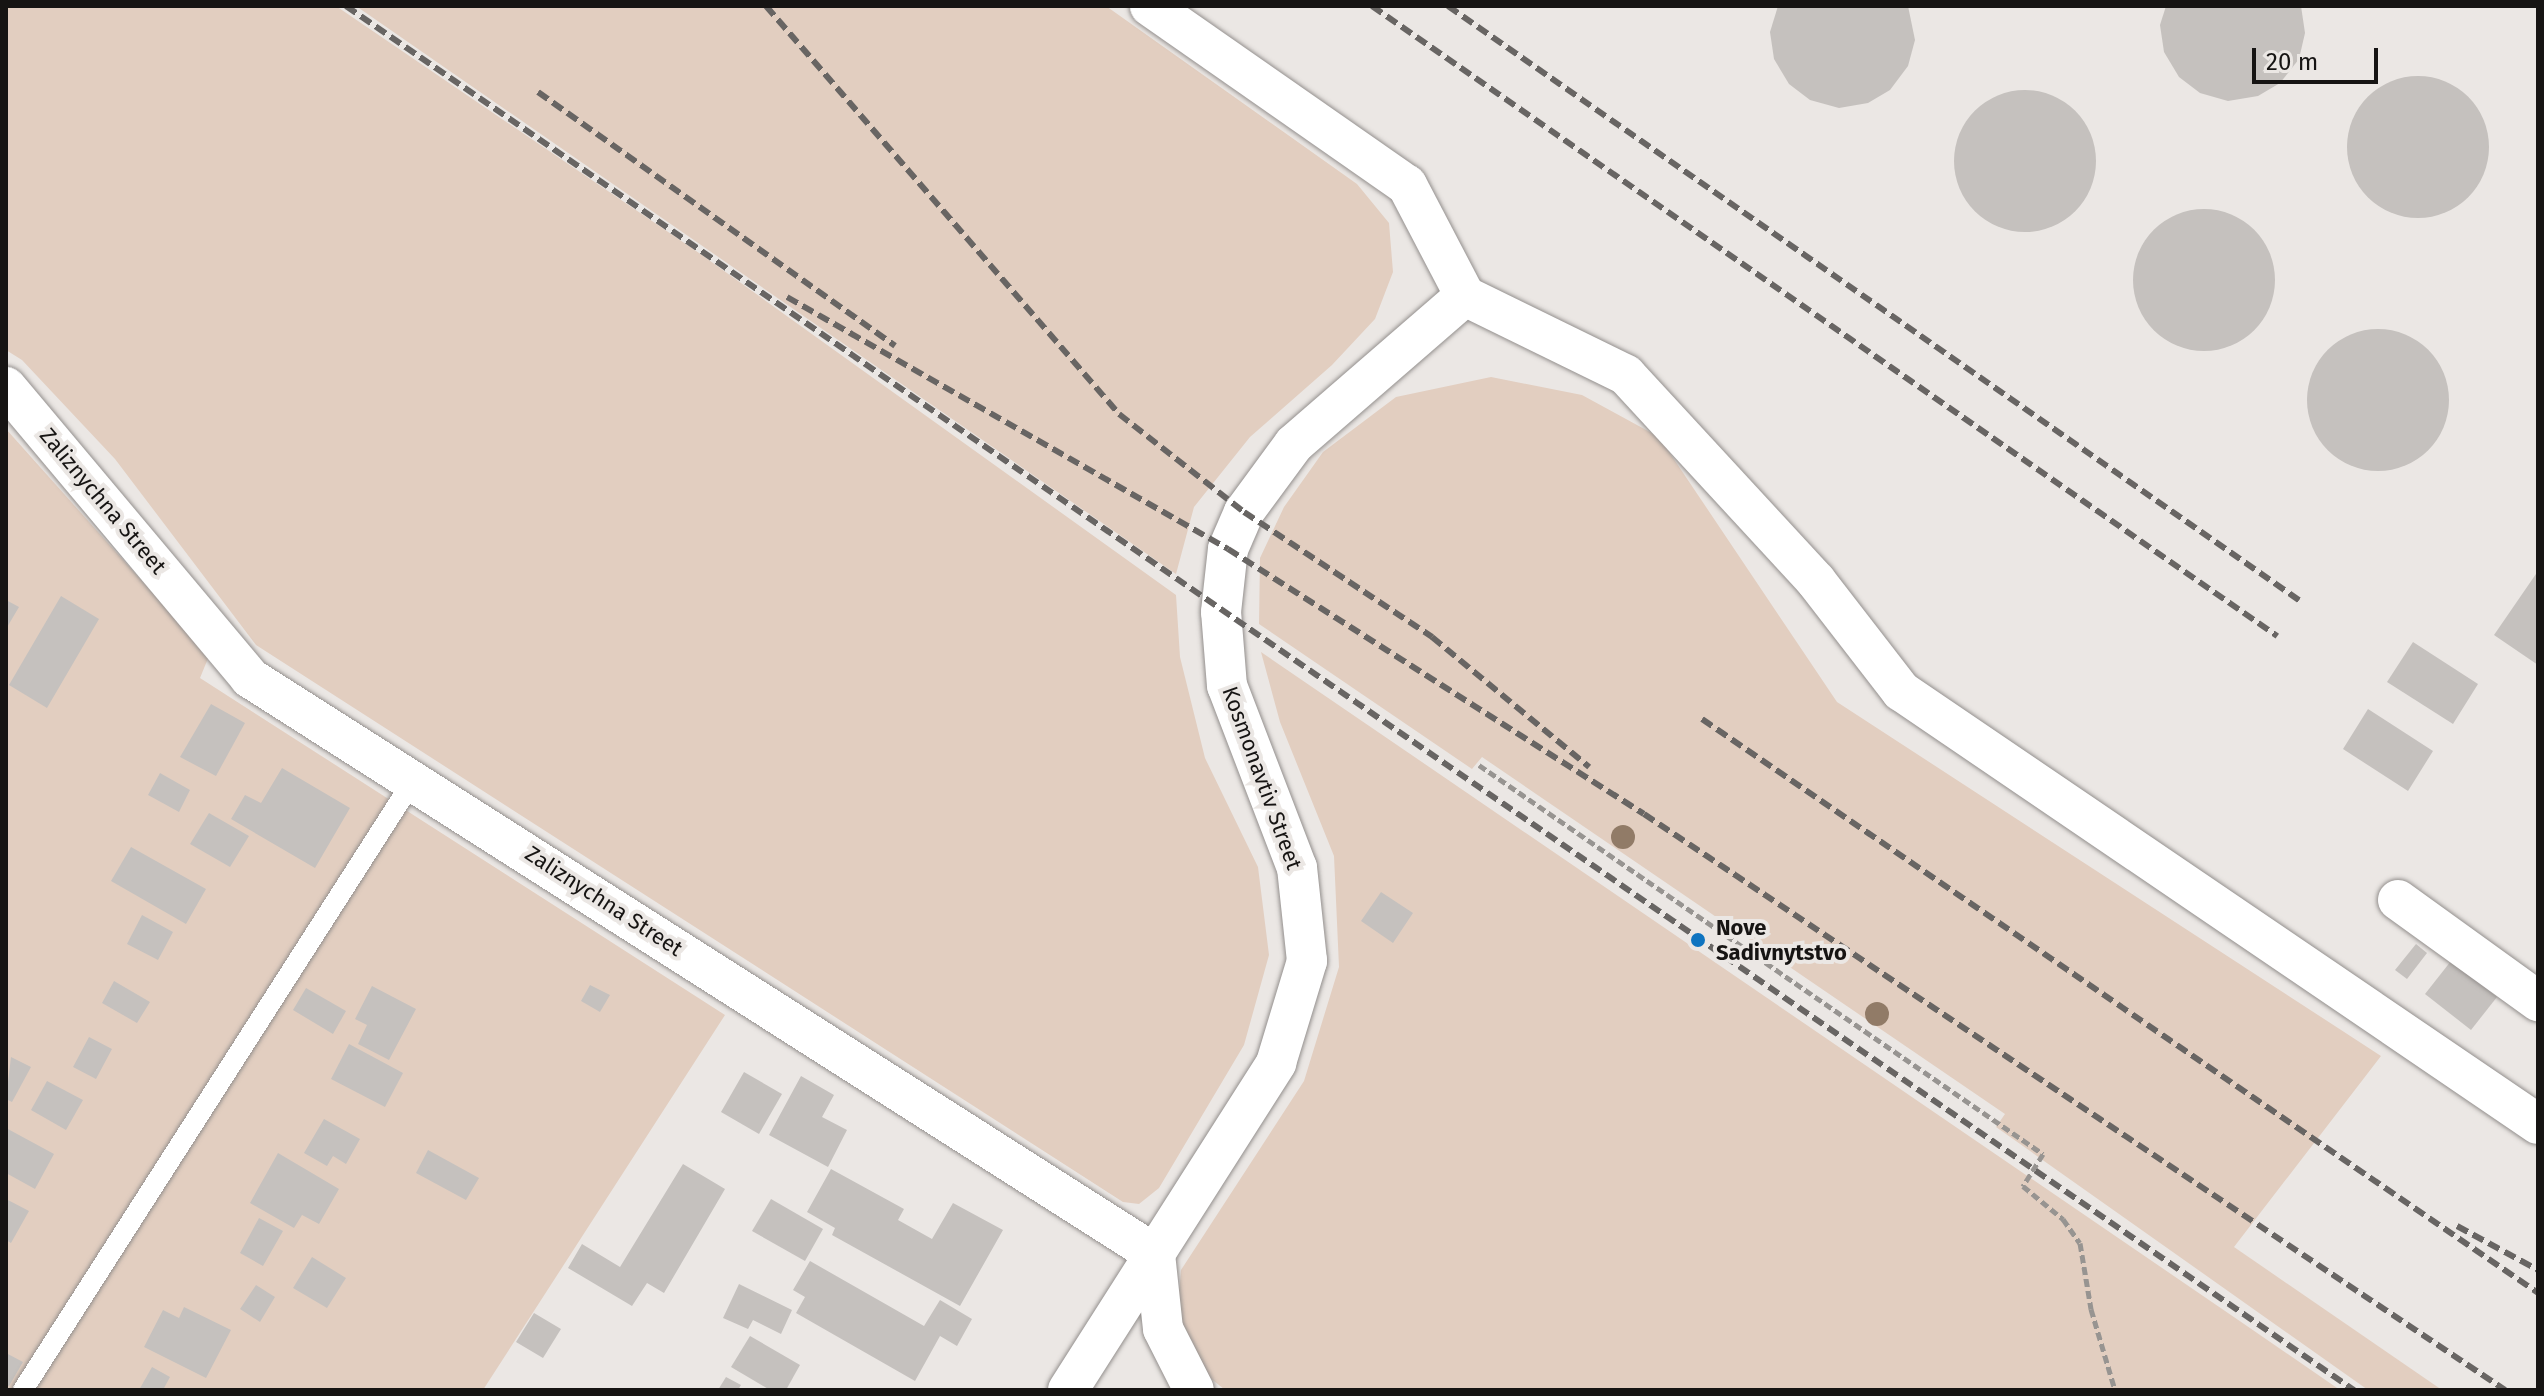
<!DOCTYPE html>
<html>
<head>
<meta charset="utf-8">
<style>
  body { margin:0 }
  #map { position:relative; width:2544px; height:1396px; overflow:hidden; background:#ebe7e4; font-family:"Fira Sans",sans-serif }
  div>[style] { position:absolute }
  .green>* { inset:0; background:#e2cec0 }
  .building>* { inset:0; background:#c5c1be }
  .round { border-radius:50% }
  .path>* { height:5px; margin-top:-2.5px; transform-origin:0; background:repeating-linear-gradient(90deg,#979491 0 8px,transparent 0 12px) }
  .roads { filter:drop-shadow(0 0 2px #938f8d) drop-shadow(0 0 2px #938f8d) }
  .service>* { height:20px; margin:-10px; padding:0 10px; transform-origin:10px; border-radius:10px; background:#fff }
  .minor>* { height:40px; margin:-20px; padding:0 20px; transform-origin:20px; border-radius:20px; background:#fff }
  .rail>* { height:6px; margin-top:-3px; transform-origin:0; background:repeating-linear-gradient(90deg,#686563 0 12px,transparent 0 18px) }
  .trees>* { width:24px; height:24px; margin:-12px; border-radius:50%; background:#917b67 }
  .dots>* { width:22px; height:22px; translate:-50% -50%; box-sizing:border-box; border:4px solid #ebe7e4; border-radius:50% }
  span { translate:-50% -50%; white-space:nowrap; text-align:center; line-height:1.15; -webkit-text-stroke:8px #ebe7e4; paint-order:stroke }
  .street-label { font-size:22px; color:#161413 }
  .poi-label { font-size:22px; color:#161413; font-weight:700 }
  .left { translate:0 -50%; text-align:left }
  .frame { position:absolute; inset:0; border:8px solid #161413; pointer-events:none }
  .scale { position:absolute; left:2252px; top:48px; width:126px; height:36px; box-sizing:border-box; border:4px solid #161413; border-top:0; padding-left:10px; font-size:24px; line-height:28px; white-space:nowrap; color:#161413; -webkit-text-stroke:6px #ebe7e4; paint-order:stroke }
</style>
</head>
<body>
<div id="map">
  <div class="green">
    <div style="clip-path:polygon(6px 6px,336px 6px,699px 253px,1176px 595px,1180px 657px,1205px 758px,1258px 867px,1269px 955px,1244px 1045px,1159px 1188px,1139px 1204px,1123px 1202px,256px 645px,115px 459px,22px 360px,6px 350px)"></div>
    <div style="clip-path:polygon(356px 6px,1106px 6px,1357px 184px,1389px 223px,1393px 272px,1375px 319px,1332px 365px,1250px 437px,1194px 507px,1176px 574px)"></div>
    <div style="clip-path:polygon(1491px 377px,1582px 395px,1659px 437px,1837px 702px,2381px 1056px,2234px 1247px,2442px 1390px,2368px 1390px,1996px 1127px,2005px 1114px,1482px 757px,1472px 769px,1259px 624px,1260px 558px,1284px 507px,1323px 452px,1396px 397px)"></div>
    <div style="clip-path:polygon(6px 429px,209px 656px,200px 678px,725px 1015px,483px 1390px,6px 1390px)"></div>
    <div style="clip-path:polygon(1261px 652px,2247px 1326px,2340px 1390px,1224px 1389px,1200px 1370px,1177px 1321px,1181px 1270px,1304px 1081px,1339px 967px,1334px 856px,1280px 722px)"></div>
  </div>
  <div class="building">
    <div style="clip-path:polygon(1778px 6px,1908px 6px,1915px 40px,1908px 66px,1890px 90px,1868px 103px,1839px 108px,1810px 100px,1789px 84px,1774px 59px,1770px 32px)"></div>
    <div style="clip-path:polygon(2166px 6px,2301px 6px,2305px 33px,2299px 59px,2280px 83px,2258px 96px,2228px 101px,2200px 93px,2179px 77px,2164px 52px,2160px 25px)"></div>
    <div class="round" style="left:2347px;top:76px;width:142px;height:142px"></div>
    <div class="round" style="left:1954px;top:90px;width:142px;height:142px"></div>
    <div class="round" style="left:2133px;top:209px;width:142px;height:142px"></div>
    <div class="round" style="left:2307px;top:329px;width:142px;height:142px"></div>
    <div style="clip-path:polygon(2538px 571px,2538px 665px,2494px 635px)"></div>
    <div style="clip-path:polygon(61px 596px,99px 619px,47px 708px,9px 685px)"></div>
    <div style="clip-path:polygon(6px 600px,19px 607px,6px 629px)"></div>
    <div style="clip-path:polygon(2413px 642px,2478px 684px,2453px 724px,2387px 682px)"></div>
    <div style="clip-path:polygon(211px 704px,245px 723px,216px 776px,180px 757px)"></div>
    <div style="clip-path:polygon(2368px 709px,2433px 751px,2408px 791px,2343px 749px)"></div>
    <div style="clip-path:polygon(282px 768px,350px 808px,315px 868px,231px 819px,245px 795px,261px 803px)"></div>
    <div style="clip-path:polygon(160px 773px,190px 790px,179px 812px,148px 795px)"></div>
    <div style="clip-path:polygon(209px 813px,249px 836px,230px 867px,190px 844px)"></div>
    <div style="clip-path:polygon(131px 847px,206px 889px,186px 924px,111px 881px)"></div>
    <div style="clip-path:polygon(1381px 892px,1413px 913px,1393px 943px,1361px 921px)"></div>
    <div style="clip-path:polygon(142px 915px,173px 932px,158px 960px,127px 944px)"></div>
    <div style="clip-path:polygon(2416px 944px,2427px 953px,2407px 979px,2395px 970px)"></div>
    <div style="clip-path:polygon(2451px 961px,2497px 997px,2471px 1030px,2425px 994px)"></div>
    <div style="clip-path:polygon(114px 981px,150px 1002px,137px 1023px,102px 1003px)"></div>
    <div style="clip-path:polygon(590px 985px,610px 995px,600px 1012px,581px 1001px)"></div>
    <div style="clip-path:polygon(372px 986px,416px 1009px,389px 1060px,358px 1044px,367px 1025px,355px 1019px)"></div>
    <div style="clip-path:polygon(306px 988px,346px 1011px,333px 1034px,293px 1010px)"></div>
    <div style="clip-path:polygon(89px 1037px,112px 1049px,96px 1079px,73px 1067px)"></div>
    <div style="clip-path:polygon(349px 1044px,403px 1073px,385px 1107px,331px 1079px)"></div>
    <div style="clip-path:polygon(11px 1057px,31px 1067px,12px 1102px,6px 1099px)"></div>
    <div style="clip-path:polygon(744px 1072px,782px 1094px,759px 1134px,721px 1112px)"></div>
    <div style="clip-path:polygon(801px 1076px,834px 1095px,822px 1117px,847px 1130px,828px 1167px,769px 1135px)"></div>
    <div style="clip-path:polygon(47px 1081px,83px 1100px,66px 1130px,31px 1110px)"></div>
    <div style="clip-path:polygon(324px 1119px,360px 1139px,346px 1164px,333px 1156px,327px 1166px,304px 1153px)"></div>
    <div style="clip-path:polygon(6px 1128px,54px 1154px,35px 1189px,6px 1173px)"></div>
    <div style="clip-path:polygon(428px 1150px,479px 1178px,466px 1200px,416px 1173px)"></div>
    <div style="clip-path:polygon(278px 1153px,339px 1189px,319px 1224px,302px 1215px,294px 1228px,250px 1203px)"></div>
    <div style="clip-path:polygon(683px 1164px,725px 1189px,664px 1293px,647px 1283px,632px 1306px,568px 1268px,582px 1244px,620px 1267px)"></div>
    <div style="clip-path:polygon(831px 1169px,904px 1209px,898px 1220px,932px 1239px,953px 1203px,1003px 1230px,960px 1306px,832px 1235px,835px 1228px,807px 1212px)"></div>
    <div style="clip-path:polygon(6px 1199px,29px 1211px,11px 1243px,6px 1240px)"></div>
    <div style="clip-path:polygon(771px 1199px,823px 1229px,805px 1261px,752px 1231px)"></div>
    <div style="clip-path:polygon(259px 1218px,283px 1231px,263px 1266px,240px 1253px)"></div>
    <div style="clip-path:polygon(312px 1257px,346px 1278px,327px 1308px,293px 1288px)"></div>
    <div style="clip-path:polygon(810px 1261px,924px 1326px,940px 1300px,972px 1319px,957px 1346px,940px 1336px,915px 1381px,796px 1313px,805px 1297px,793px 1290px)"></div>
    <div style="clip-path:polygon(739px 1284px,792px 1310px,781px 1334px,753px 1320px,748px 1329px,723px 1318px)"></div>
    <div style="clip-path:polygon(256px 1285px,275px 1297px,260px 1322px,240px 1309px)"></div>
    <div style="clip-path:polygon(184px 1307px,231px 1330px,206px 1378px,144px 1347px,163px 1310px,179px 1318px)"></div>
    <div style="clip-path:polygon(534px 1313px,561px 1329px,543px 1358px,516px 1342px)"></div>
    <div style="clip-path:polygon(750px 1336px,800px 1365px,786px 1390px,770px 1390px,731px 1367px)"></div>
    <div style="clip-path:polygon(6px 1353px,23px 1362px,9px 1386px,6px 1385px)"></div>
    <div style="clip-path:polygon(152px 1367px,170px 1377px,163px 1390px,139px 1390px)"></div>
    <div style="clip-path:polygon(726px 1377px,741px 1385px,738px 1390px,718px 1390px)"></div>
  </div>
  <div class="path">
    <div style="left:1479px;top:765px;width:685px;rotate:34.59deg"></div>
    <div style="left:2043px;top:1154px;width:38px;rotate:122deg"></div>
    <div style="left:2023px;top:1186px;width:52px;rotate:39.5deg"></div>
    <div style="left:2063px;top:1219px;width:29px;rotate:55deg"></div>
    <div style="left:2080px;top:1243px;width:67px;rotate:80.5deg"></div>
    <div style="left:2091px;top:1309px;width:84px;rotate:73.5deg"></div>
  </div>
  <div class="roads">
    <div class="service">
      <div style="left:23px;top:1390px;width:725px;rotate:-57.38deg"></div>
    </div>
    <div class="minor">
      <div style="left:1150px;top:6px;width:313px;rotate:34.9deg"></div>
      <div style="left:1407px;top:185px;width:125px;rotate:62.4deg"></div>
      <div style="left:1465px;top:296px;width:179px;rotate:26.1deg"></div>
      <div style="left:1626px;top:375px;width:280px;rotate:47.3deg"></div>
      <div style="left:1816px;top:581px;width:139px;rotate:52.3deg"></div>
      <div style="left:1901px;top:691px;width:770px;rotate:34.21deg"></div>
      <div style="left:6px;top:387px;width:380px;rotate:50deg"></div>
      <div style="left:250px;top:678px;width:1073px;rotate:32.48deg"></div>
      <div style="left:1155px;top:1254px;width:75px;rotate:83.9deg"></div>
      <div style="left:1163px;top:1329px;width:68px;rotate:63.1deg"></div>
      <div style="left:2398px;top:900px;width:173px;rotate:35.8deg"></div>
      <div style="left:1068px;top:1390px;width:388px;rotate:-57.5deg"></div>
      <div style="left:1276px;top:1063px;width:107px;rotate:-73.1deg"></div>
      <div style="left:1307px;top:961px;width:94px;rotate:-96.1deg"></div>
      <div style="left:1297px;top:868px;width:195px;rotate:-111deg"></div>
      <div style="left:1227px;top:686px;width:74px;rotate:-94.6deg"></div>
      <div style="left:1221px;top:612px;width:63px;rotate:-83.7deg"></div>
      <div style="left:1228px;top:549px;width:40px;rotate:-66.6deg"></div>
      <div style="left:1244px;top:512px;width:84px;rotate:-53.7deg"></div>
      <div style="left:1294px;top:444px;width:226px;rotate:-40.9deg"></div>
    </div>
  </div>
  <div class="rail">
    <div style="left:346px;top:6px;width:2439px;rotate:34.58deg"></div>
    <div style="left:766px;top:6px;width:540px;rotate:49.13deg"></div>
    <div style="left:1119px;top:414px;width:159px;rotate:38.1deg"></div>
    <div style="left:1244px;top:512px;width:226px;rotate:33.6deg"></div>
    <div style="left:1432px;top:637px;width:204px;rotate:39.6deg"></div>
    <div style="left:1372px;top:6px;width:1103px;rotate:34.84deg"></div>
    <div style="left:1448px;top:6px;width:1038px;rotate:34.92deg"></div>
    <div style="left:538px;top:92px;width:438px;rotate:35.4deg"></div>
    <div style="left:787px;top:297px;width:508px;rotate:29.74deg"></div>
    <div style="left:1228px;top:549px;width:493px;rotate:32.5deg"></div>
    <div style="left:1644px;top:814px;width:1036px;rotate:33.78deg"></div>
    <div style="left:1702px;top:719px;width:1014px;rotate:34.47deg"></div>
    <div style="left:2457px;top:1226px;width:92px;rotate:28.5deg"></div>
  </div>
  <div class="trees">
    <div style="left:1623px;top:837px"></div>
    <div style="left:1877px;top:1014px"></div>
  </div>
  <div class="dots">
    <div style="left:1698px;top:940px;background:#0f74c0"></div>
  </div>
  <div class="street-label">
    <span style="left:103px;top:501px;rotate:50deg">Zaliznychna Street</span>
    <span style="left:1262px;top:778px;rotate:70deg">Kosmonavtiv Street</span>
    <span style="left:604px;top:901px;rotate:33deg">Zaliznychna Street</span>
  </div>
  <div class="poi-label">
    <span class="left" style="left:1716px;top:940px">Nove<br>Sadivnytstvo</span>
  </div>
  <div class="frame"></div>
  <div class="scale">20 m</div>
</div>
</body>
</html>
